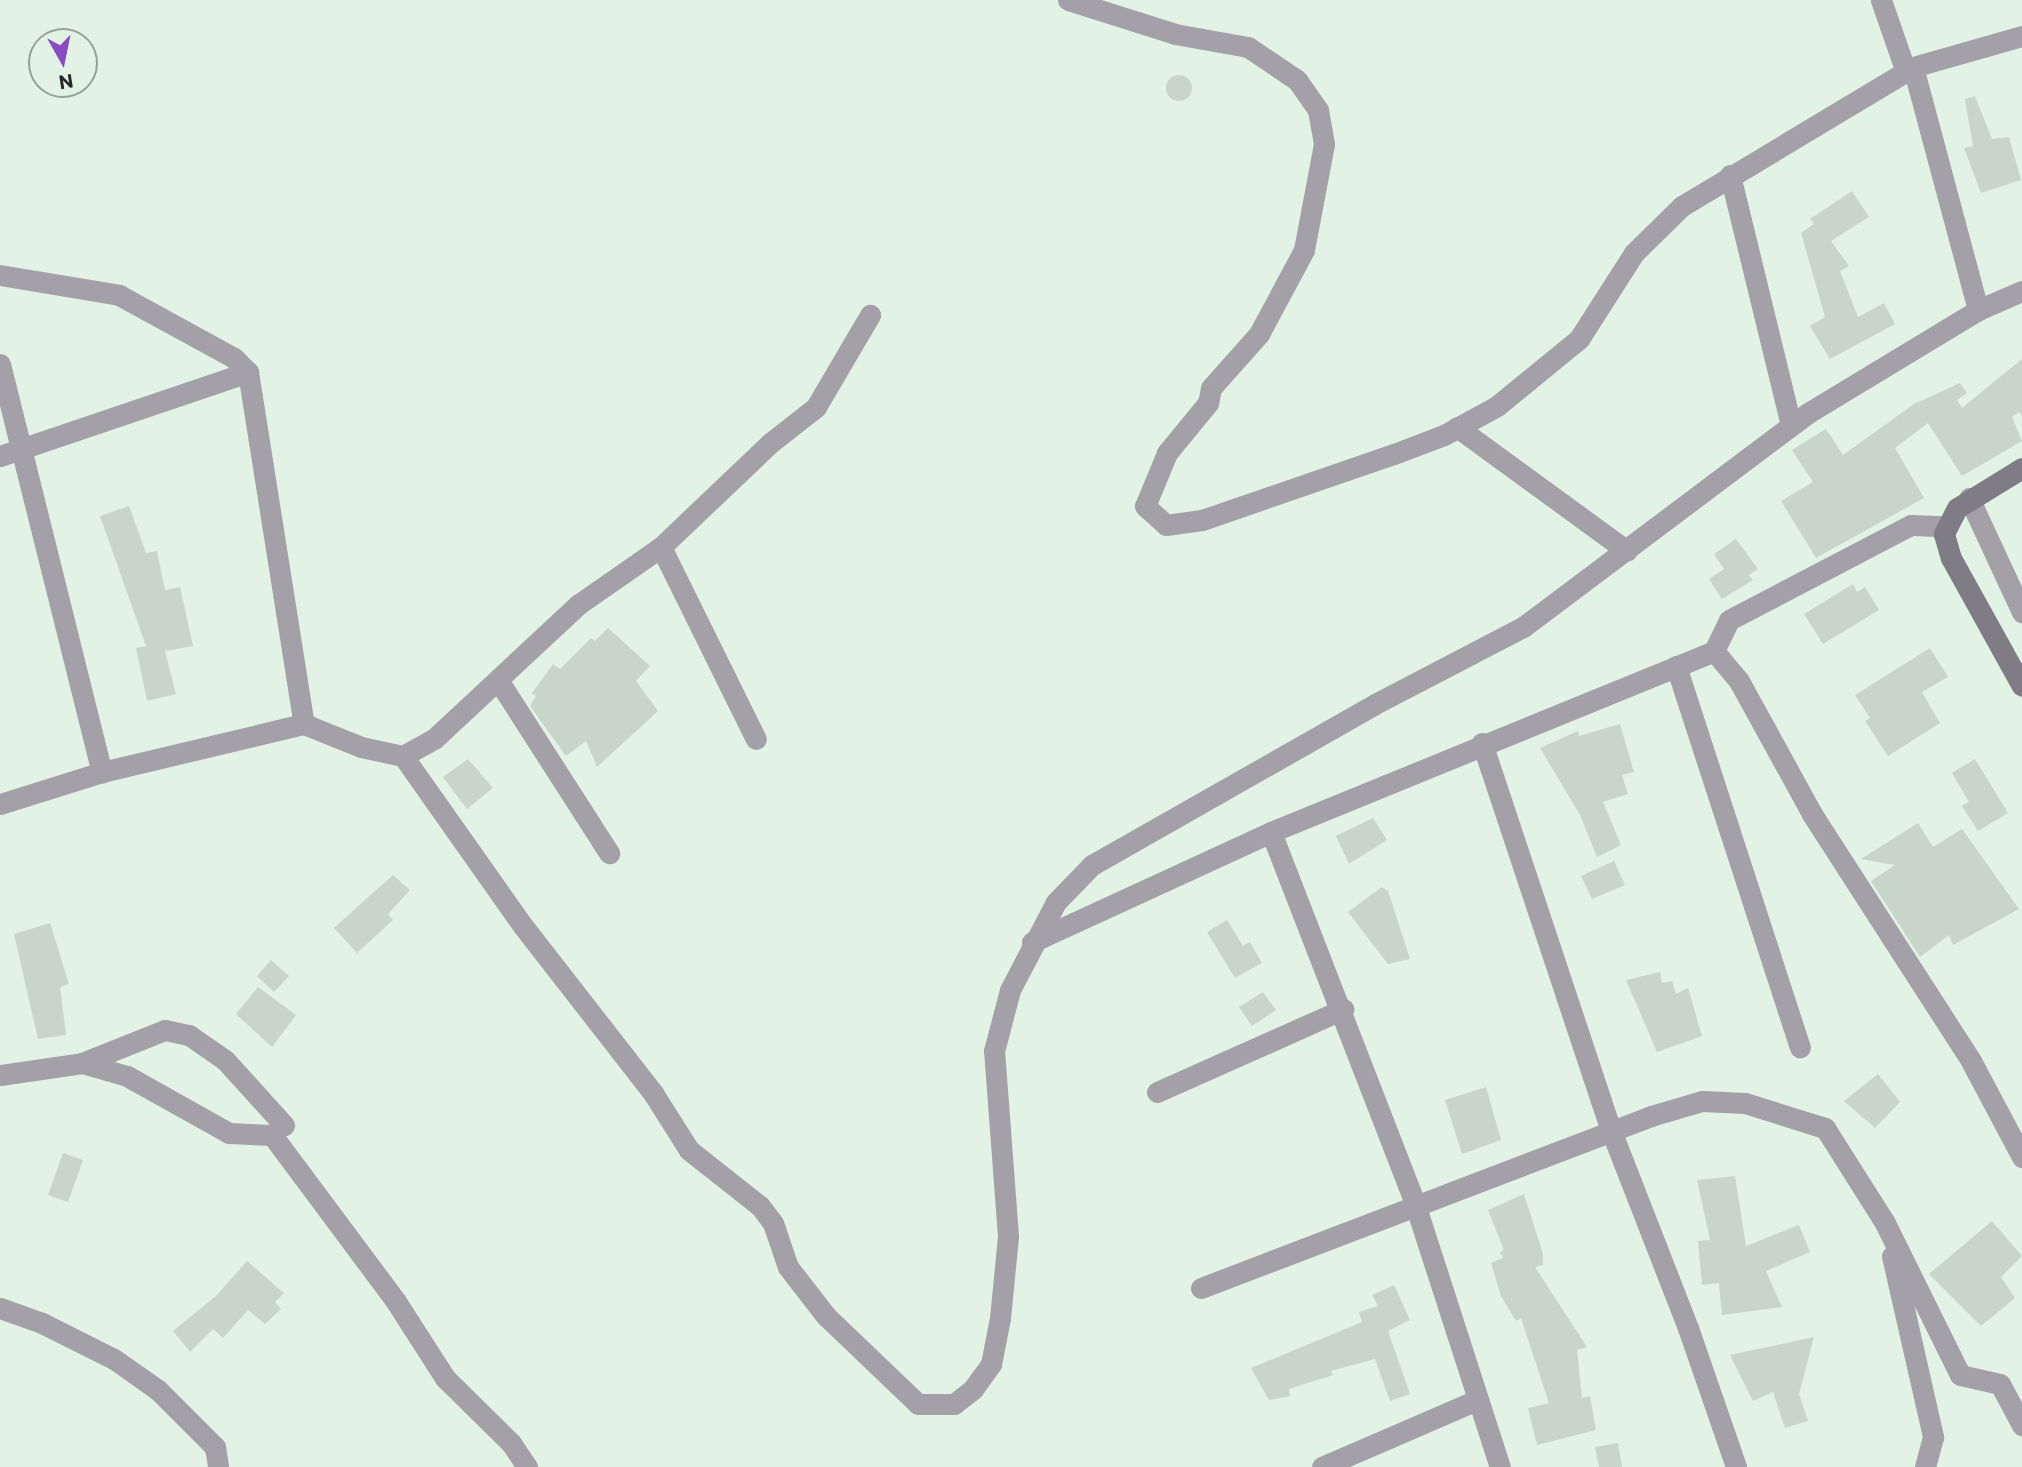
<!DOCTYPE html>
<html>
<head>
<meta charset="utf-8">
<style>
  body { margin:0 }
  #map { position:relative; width:2022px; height:1467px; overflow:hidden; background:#e2f2e4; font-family:Commissioner,sans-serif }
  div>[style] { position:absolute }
  .building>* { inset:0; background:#c7d6c9 }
  .round { border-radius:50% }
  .street>* { height:21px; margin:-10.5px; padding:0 10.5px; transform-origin:10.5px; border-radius:10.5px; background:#a3a0a7 }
  .secondary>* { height:21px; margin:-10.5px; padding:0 10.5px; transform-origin:10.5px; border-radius:10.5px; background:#807c86 }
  span { translate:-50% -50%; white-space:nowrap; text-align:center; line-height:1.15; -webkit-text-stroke:6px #e2f2e4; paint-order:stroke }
  .north { position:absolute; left:28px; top:28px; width:70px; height:70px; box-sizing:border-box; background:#e2f2e4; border:2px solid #96a297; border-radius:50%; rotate:171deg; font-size:19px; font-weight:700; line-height:28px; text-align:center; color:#232924 }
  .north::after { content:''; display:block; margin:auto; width:24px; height:32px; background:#884bc1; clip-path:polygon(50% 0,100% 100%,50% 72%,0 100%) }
</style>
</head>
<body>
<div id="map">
  <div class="building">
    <div class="round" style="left:1166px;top:75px;width:26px;height:26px"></div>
    <div style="clip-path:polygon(1975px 96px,1992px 139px,2009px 137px,2021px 180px,1981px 193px,1964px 148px,1973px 146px,1965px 99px)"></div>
    <div style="clip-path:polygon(1852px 191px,1869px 217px,1831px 241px,1849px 266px,1840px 271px,1858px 317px,1884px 303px,1895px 324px,1830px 359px,1810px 326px,1825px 317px,1801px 233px,1814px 224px,1810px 219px)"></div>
    <div style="clip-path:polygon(2022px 359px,2022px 416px,2019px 412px,2012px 417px,2022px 441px,1962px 476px,1928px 423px,1895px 448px,1924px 498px,1816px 558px,1781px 501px,1813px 482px,1792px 450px,1826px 429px,1843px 455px,1914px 404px,1960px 383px,1967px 393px,1957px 400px,1962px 408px)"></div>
    <div style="clip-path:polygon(129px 506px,146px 553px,157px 551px,165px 590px,180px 587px,193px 646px,165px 651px,176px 694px,147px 701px,136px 648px,146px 646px,100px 516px)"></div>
    <div style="clip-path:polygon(1736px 539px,1758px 569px,1749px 575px,1753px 580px,1722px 599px,1709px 579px,1724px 569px,1714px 554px)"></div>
    <div style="clip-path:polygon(1853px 584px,1857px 592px,1865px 587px,1879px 610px,1823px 644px,1804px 614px)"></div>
    <div style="clip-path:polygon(608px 628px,650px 666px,636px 681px,658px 711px,597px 767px,586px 741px,566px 756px,530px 706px,536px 696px,532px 693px,553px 664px,560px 669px,591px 638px,595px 641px)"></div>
    <div style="clip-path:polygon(1930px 648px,1948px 677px,1922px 692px,1940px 723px,1888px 756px,1865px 721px,1870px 718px,1855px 695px)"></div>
    <div style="clip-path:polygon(1620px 724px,1634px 772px,1622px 775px,1628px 794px,1603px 802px,1621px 845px,1597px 857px,1580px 815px,1540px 748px,1578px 731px,1579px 736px)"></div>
    <div style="clip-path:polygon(468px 759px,493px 788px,467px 809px,443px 777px)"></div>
    <div style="clip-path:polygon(1975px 759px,2008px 813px,1978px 831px,1962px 806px,1969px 802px,1952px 773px)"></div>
    <div style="clip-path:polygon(1373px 818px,1387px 840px,1349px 864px,1336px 836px)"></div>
    <div style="clip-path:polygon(1918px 823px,1933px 847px,1962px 829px,2019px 909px,1953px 945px,1949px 935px,1920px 957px,1871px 881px,1895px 865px,1861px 859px)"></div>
    <div style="clip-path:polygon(1614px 861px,1625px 885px,1592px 899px,1581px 876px)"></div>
    <div style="clip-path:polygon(393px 875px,410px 890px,388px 914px,393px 920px,357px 953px,334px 928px)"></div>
    <div style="clip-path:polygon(1382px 887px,1388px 891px,1410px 959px,1388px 964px,1348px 912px)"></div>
    <div style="clip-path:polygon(1227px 920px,1243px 946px,1250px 942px,1262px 963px,1235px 978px,1207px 932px)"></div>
    <div style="clip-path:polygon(50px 923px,69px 984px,60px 987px,66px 1035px,38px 1039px,14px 934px)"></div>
    <div style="clip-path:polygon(271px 960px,289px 976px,274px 992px,257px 976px)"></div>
    <div style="clip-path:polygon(1660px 972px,1662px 983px,1672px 981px,1676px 994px,1688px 988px,1702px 1036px,1657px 1052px,1626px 980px)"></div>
    <div style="clip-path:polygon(258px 987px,296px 1015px,272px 1047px,236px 1014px)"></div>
    <div style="clip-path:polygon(1263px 992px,1276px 1010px,1252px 1026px,1239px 1007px)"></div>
    <div style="clip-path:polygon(1878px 1074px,1900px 1102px,1875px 1128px,1844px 1101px)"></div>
    <div style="clip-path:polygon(1486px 1087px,1501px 1140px,1462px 1154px,1445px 1100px)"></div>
    <div style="clip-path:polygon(63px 1153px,83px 1160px,68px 1202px,48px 1195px)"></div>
    <div style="clip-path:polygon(1735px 1176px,1746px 1246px,1799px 1225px,1810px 1252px,1766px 1271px,1782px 1307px,1722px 1315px,1719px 1283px,1702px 1285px,1698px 1241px,1710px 1240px,1697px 1180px)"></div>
    <div style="clip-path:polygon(1524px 1194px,1543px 1254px,1543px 1265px,1535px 1267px,1587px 1347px,1577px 1350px,1582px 1398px,1590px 1396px,1596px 1430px,1537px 1445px,1528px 1408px,1549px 1403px,1521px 1318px,1516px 1321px,1501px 1296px,1491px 1263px,1503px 1258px,1500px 1252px,1504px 1250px,1488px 1210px)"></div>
    <div style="clip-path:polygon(1992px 1221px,2022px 1256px,2001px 1277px,2015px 1298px,1981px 1326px,1929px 1274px)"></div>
    <div style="clip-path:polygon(247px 1261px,284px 1293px,275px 1302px,281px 1309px,265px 1324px,248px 1310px,223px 1338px,213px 1329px,190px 1352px,173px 1331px,216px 1296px)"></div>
    <div style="clip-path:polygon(1394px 1285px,1410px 1320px,1388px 1331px,1410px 1394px,1390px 1401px,1375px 1359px,1331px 1371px,1333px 1375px,1289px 1389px,1290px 1396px,1269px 1400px,1251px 1368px,1362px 1322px,1359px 1312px,1378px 1306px,1372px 1295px)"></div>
    <div style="clip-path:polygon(1814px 1337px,1799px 1394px,1808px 1421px,1785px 1428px,1773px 1392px,1753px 1401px,1730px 1355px)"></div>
    <div style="clip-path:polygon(1618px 1443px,1622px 1467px,1599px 1467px,1595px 1447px)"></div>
  </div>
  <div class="street">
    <div style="left:1068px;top:0;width:112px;rotate:17.6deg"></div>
    <div style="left:1175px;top:34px;width:74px;rotate:10.1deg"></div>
    <div style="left:1248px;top:47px;width:59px;rotate:34deg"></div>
    <div style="left:1297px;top:80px;width:37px;rotate:55deg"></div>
    <div style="left:1318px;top:110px;width:35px;rotate:80deg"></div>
    <div style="left:1324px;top:144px;width:108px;rotate:100.7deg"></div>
    <div style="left:1304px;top:250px;width:95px;rotate:118.2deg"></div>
    <div style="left:1259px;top:334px;width:72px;rotate:131.6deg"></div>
    <div style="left:1211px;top:388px;width:15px;rotate:101deg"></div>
    <div style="left:1208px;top:403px;width:65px;rotate:129.4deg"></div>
    <div style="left:1167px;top:453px;width:57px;rotate:112.5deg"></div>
    <div style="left:1145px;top:506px;width:28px;rotate:42deg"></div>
    <div style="left:1166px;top:525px;width:36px;rotate:-8deg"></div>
    <div style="left:1202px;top:520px;width:203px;rotate:-19deg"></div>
    <div style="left:1394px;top:454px;width:53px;rotate:-20.8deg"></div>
    <div style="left:1444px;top:435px;width:60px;rotate:-28.7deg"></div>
    <div style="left:1497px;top:406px;width:106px;rotate:-39.3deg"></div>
    <div style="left:1579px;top:339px;width:102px;rotate:-57.4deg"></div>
    <div style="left:1634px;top:253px;width:67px;rotate:-44.4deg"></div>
    <div style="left:1682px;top:206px;width:270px;rotate:-31deg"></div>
    <div style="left:1913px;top:67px;width:113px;rotate:-15.9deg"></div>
    <div style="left:1881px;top:0;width:76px;rotate:70.9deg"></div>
    <div style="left:1913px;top:67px;width:252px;rotate:75deg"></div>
    <div style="left:1730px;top:175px;width:258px;rotate:76.3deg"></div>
    <div style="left:0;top:275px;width:121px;rotate:9.5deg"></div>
    <div style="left:119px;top:295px;width:131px;rotate:28.7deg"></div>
    <div style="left:234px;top:358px;width:20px;rotate:45deg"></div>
    <div style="left:248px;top:372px;width:356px;rotate:81deg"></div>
    <div style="left:0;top:364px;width:421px;rotate:76deg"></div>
    <div style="left:1457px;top:427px;width:210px;rotate:36.1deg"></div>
    <div style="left:0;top:456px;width:262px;rotate:-18.7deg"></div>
    <div style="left:1969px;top:498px;width:126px;rotate:65.1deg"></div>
    <div style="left:661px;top:547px;width:214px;rotate:63.7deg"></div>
    <div style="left:1714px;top:651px;width:39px;rotate:50deg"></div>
    <div style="left:1739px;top:681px;width:152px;rotate:61.2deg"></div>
    <div style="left:1812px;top:814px;width:294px;rotate:57.2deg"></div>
    <div style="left:1971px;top:1061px;width:109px;rotate:62deg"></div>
    <div style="left:1676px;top:666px;width:401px;rotate:72deg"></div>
    <div style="left:498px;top:680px;width:206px;rotate:57.3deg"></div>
    <div style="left:1482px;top:743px;width:411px;rotate:71.6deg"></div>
    <div style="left:1612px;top:1133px;width:209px;rotate:68.7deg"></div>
    <div style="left:1688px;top:1328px;width:147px;rotate:70.9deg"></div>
    <div style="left:403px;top:756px;width:35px;rotate:-29deg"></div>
    <div style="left:434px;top:739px;width:198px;rotate:-43deg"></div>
    <div style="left:579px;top:604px;width:100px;rotate:-34.8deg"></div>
    <div style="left:661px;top:547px;width:149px;rotate:-43.6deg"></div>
    <div style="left:769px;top:444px;width:60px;rotate:-38.2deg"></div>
    <div style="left:816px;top:407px;width:107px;rotate:-59.6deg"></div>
    <div style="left:0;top:804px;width:107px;rotate:-17.4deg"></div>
    <div style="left:102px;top:772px;width:208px;rotate:-13.4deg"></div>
    <div style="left:304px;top:724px;width:61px;rotate:22deg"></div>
    <div style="left:361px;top:747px;width:43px;rotate:12.1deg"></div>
    <div style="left:403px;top:756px;width:208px;rotate:54.8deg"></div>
    <div style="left:523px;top:926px;width:212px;rotate:52.1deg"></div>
    <div style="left:653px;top:1093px;width:67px;rotate:57.7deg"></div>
    <div style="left:689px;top:1150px;width:90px;rotate:38.3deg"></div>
    <div style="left:760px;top:1206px;width:21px;rotate:53deg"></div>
    <div style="left:773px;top:1223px;width:46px;rotate:71.2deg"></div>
    <div style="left:788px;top:1267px;width:62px;rotate:52.2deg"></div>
    <div style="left:826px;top:1316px;width:127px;rotate:43.7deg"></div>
    <div style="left:918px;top:1404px;width:36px"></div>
    <div style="left:954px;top:1404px;width:24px;rotate:-38deg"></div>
    <div style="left:973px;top:1389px;width:31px;rotate:-54deg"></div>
    <div style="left:991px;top:1364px;width:47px;rotate:-78.9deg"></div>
    <div style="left:1000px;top:1318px;width:82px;rotate:-84.4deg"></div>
    <div style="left:1008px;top:1236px;width:186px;rotate:-94.3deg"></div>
    <div style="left:994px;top:1051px;width:63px;rotate:-75.3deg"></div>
    <div style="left:1010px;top:990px;width:99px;rotate:-62.4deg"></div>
    <div style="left:1056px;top:902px;width:52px;rotate:-45.8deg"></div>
    <div style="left:1092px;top:865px;width:326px;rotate:-29.6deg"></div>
    <div style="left:1375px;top:704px;width:167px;rotate:-27.5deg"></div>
    <div style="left:1523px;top:627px;width:356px;rotate:-36.9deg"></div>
    <div style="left:1808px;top:413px;width:199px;rotate:-31.2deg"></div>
    <div style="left:1978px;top:310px;width:48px;rotate:-23.4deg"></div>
    <div style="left:1271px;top:832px;width:399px;rotate:68.8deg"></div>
    <div style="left:1415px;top:1204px;width:276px;rotate:72.1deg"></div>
    <div style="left:1032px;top:942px;width:263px;rotate:-24.7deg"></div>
    <div style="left:1271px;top:832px;width:479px;rotate:-22.2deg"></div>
    <div style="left:1714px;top:651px;width:34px;rotate:-64deg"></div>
    <div style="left:1729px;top:620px;width:205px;rotate:-27.6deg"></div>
    <div style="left:1911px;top:525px;width:34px;rotate:2deg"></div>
    <div style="left:82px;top:1063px;width:89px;rotate:-21.7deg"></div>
    <div style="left:165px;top:1030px;width:25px;rotate:12deg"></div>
    <div style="left:189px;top:1035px;width:44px;rotate:34.8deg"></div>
    <div style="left:225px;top:1060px;width:88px;rotate:47.8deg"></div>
    <div style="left:0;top:1075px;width:83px;rotate:-8.3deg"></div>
    <div style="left:82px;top:1063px;width:47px;rotate:16.1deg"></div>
    <div style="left:127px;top:1076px;width:117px;rotate:29.2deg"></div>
    <div style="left:229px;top:1133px;width:43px;rotate:2.7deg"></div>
    <div style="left:272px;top:1135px;width:206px;rotate:53.3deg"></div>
    <div style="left:395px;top:1300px;width:93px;rotate:57.3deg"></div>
    <div style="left:445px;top:1378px;width:93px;rotate:44.6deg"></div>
    <div style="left:511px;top:1443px;width:29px;rotate:56deg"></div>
    <div style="left:1157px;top:1092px;width:204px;rotate:-24deg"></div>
    <div style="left:1892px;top:1256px;width:186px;rotate:77.2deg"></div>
    <div style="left:1933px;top:1437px;width:31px;rotate:105deg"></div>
    <div style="left:1201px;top:1288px;width:482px;rotate:-20.9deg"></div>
    <div style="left:1651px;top:1116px;width:53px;rotate:-16.4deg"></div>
    <div style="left:1702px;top:1101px;width:43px;rotate:2.7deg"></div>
    <div style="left:1745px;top:1103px;width:84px;rotate:17.4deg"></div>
    <div style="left:1825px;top:1128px;width:112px;rotate:57.7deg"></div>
    <div style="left:1885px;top:1223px;width:169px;rotate:63.7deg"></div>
    <div style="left:1960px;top:1375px;width:41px;rotate:12.7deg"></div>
    <div style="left:2000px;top:1384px;width:47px;rotate:61.8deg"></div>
    <div style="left:0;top:1308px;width:45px;rotate:19.7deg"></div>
    <div style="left:42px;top:1323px;width:80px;rotate:26.6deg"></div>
    <div style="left:114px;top:1359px;width:54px;rotate:35.2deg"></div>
    <div style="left:158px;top:1390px;width:81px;rotate:45deg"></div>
    <div style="left:215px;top:1447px;width:20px;rotate:81deg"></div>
    <div style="left:1322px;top:1467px;width:169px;rotate:-23.4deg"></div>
  </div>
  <div class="secondary">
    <div style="left:2022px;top:468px;width:76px;rotate:148.4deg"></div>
    <div style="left:1957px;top:508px;width:29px;rotate:117deg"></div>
    <div style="left:1944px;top:534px;width:25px;rotate:74deg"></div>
    <div style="left:1951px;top:558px;width:146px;rotate:61deg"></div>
  </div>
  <div class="north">N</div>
</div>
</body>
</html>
